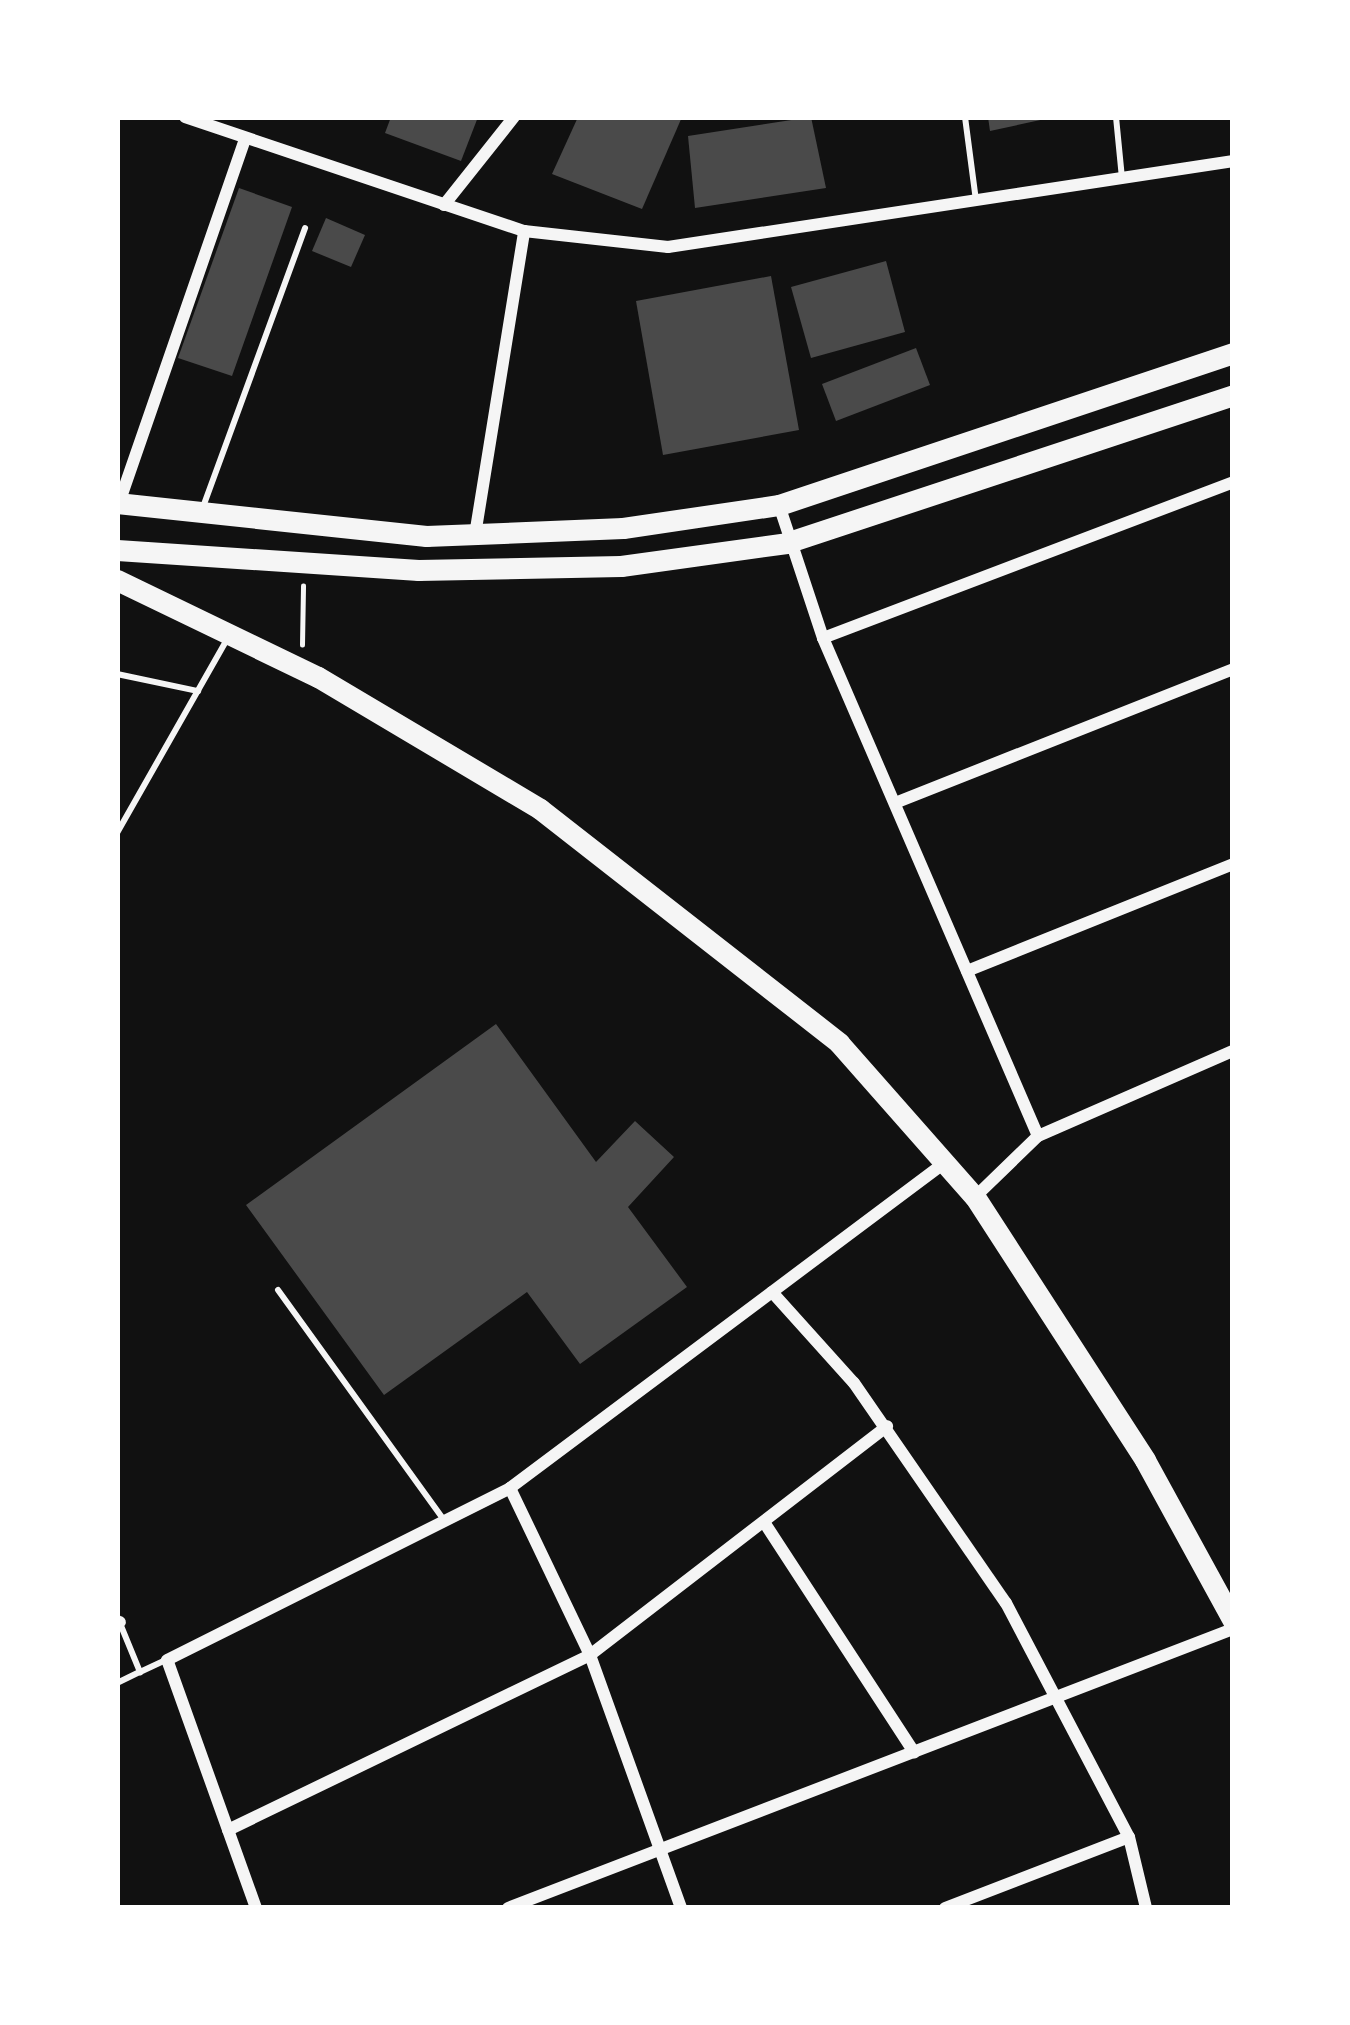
<!DOCTYPE html>
<html>
<head>
<meta charset="utf-8">
<style>
  body { margin:0 }
  #map { position:relative; width:1350px; height:2025px; overflow:hidden; background:#111; font-family:Commissioner,sans-serif }
  div>[style] { position:absolute }
  .building>* { inset:0; background:#4a4a4a }
  .path>* { height:4.5px; margin:-2.25px; padding:0 2.25px; transform-origin:2.25px; border-radius:2.25px; background:#f5f5f5 }
  .service>* { height:6px; margin:-3px; padding:0 3px; transform-origin:3px; border-radius:3px; background:#f5f5f5 }
  .minor>* { height:12px; margin:-6px; padding:0 6px; transform-origin:6px; border-radius:6px; background:#f5f5f5 }
  .primary>* { height:21px; margin:-10.5px; padding:0 10.5px; transform-origin:10.5px; border-radius:10.5px; background:#f5f5f5 }
  span { translate:-50% -50%; white-space:nowrap; text-align:center; line-height:1.15; -webkit-text-stroke:9px #fff; paint-order:stroke }
  .frame { position:absolute; inset:0; border:120px solid #fff; pointer-events:none }
</style>
</head>
<body>
<div id="map">
  <div class="building">
    <div style="clip-path:polygon(391px 117px,478px 117px,461px 161px,385px 133px)"></div>
    <div style="clip-path:polygon(578px 117px,682px 117px,642px 209px,552px 174px)"></div>
    <div style="clip-path:polygon(811px 117px,826px 188px,695px 208px,688px 136px)"></div>
    <div style="clip-path:polygon(988px 117px,1045px 117px,1045px 119px,990px 131px)"></div>
    <div style="clip-path:polygon(239px 188px,292px 207px,232px 376px,178px 358px)"></div>
    <div style="clip-path:polygon(326px 218px,365px 235px,351px 267px,312px 251px)"></div>
    <div style="clip-path:polygon(886px 261px,905px 332px,811px 358px,791px 287px)"></div>
    <div style="clip-path:polygon(771px 276px,799px 430px,663px 455px,636px 301px)"></div>
    <div style="clip-path:polygon(916px 348px,930px 385px,836px 421px,822px 384px)"></div>
    <div style="clip-path:polygon(496px 1024px,596px 1162px,635px 1121px,674px 1157px,628px 1207px,687px 1287px,580px 1364px,527px 1292px,384px 1395px,246px 1205px)"></div>
  </div>
  <div class="path">
    <div style="left:302px;top:645px;width:59px;rotate:-89deg"></div>
  </div>
  <div class="service">
    <div style="left:965px;top:117px;width:85px;rotate:82.5deg"></div>
    <div style="left:1116px;top:117px;width:61px;rotate:84.4deg"></div>
    <div style="left:203px;top:507px;width:297px;rotate:-69.9deg"></div>
    <div style="left:117px;top:674px;width:83px;rotate:11.9deg"></div>
    <div style="left:117px;top:833px;width:224px;rotate:-60.4deg"></div>
    <div style="left:278px;top:1290px;width:284px;rotate:54.2deg"></div>
    <div style="left:117px;top:1616px;width:61px;rotate:67.7deg"></div>
    <div style="left:140px;top:1672px;width:26px;rotate:-25deg"></div>
    <div style="left:117px;top:1683px;width:25px;rotate:-26deg"></div>
  </div>
  <div class="minor">
    <div style="left:185px;top:117px;width:358px;rotate:18.6deg"></div>
    <div style="left:524px;top:231px;width:145px;rotate:6.3deg"></div>
    <div style="left:668px;top:247px;width:572px;rotate:-8.65deg"></div>
    <div style="left:444px;top:205px;width:112px;rotate:-51.5deg"></div>
    <div style="left:119px;top:503px;width:381px;rotate:-70.9deg"></div>
    <div style="left:779px;top:505px;width:140px;rotate:71.7deg"></div>
    <div style="left:823px;top:638px;width:542px;rotate:66.65deg"></div>
    <div style="left:475px;top:535px;width:308px;rotate:-80.8deg"></div>
    <div style="left:823px;top:638px;width:439px;rotate:-20.8deg"></div>
    <div style="left:895px;top:803px;width:364px;rotate:-21.6deg"></div>
    <div style="left:967px;top:971px;width:287px;rotate:-21.9deg"></div>
    <div style="left:975px;top:1197px;width:88px;rotate:-44.1deg"></div>
    <div style="left:1038px;top:1136px;width:213px;rotate:-23.6deg"></div>
    <div style="left:772px;top:1292px;width:122px;rotate:48deg"></div>
    <div style="left:854px;top:1383px;width:267px;rotate:55.4deg"></div>
    <div style="left:1006px;top:1603px;width:264px;rotate:62.3deg"></div>
    <div style="left:1129px;top:1837px;width:73px;rotate:76.5deg"></div>
    <div style="left:510px;top:1488px;width:185px;rotate:64.4deg"></div>
    <div style="left:590px;top:1655px;width:269px;rotate:70.2deg"></div>
    <div style="left:764px;top:1522px;width:275px;rotate:56.9deg"></div>
    <div style="left:117px;top:1623px;width:3px;rotate:-18deg"></div>
    <div style="left:228px;top:1830px;width:402px;rotate:-25.8deg"></div>
    <div style="left:590px;top:1655px;width:375px;rotate:-37.6deg"></div>
    <div style="left:256px;top:1908px;width:263px;rotate:-109.7deg"></div>
    <div style="left:167px;top:1660px;width:384px;rotate:-26.6deg"></div>
    <div style="left:510px;top:1488px;width:546px;rotate:-36.81deg"></div>
    <div style="left:508px;top:1908px;width:777px;rotate:-21.05deg"></div>
    <div style="left:945px;top:1908px;width:197px;rotate:-21.1deg"></div>
  </div>
  <div class="primary">
    <div style="left:117px;top:503px;width:311px;rotate:6.1deg"></div>
    <div style="left:426px;top:536px;width:197px;rotate:-2.3deg"></div>
    <div style="left:623px;top:528px;width:158px;rotate:-8.4deg"></div>
    <div style="left:779px;top:505px;width:479px;rotate:-18.5deg"></div>
    <div style="left:117px;top:550px;width:302px;rotate:3.8deg"></div>
    <div style="left:418px;top:570px;width:203px;rotate:-1.1deg"></div>
    <div style="left:621px;top:566px;width:167px;rotate:-7.9deg"></div>
    <div style="left:786px;top:543px;width:471px;rotate:-18.3deg"></div>
    <div style="left:117px;top:580px;width:223px;rotate:25.8deg"></div>
    <div style="left:318px;top:677px;width:258px;rotate:30.7deg"></div>
    <div style="left:540px;top:809px;width:380px;rotate:38deg"></div>
    <div style="left:839px;top:1043px;width:205px;rotate:48.6deg"></div>
    <div style="left:975px;top:1197px;width:313px;rotate:57.1deg"></div>
    <div style="left:1145px;top:1460px;width:183px;rotate:61.3deg"></div>
  </div>
  <div class="frame"></div>
</div>
</body>
</html>
